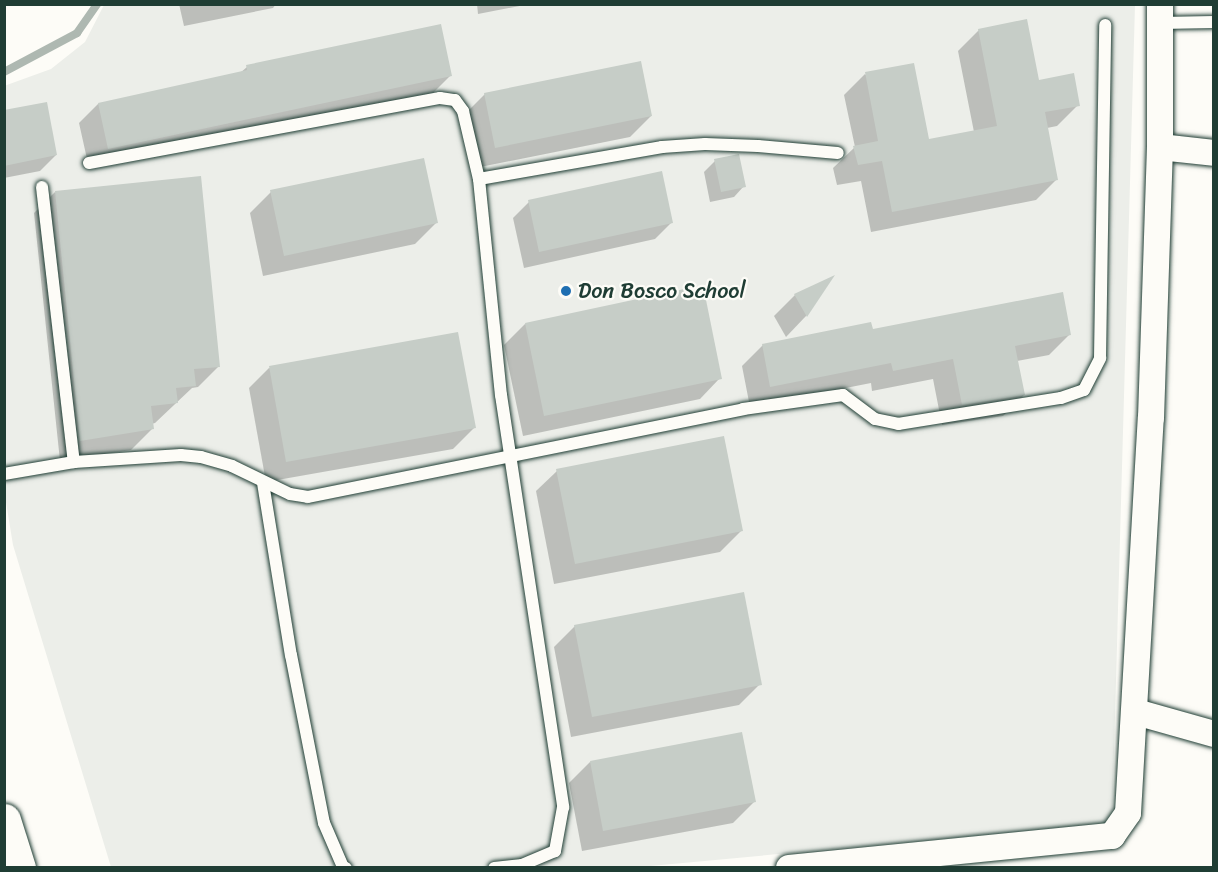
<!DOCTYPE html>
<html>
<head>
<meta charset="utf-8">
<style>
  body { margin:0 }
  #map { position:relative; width:1218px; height:872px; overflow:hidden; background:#fdfcf7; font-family:Sriracha,sans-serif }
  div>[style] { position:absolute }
  .built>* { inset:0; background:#eceee9 }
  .shadow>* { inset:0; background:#0003 }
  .stream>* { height:8px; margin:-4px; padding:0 4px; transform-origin:4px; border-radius:4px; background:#aeb8b1 }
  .building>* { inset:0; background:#c6cdc7 }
  .roads { filter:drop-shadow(0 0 2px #1f3d34) drop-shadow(0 0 2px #1f3d34) }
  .service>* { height:12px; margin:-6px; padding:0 6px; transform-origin:6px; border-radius:6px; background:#fdfcf7 }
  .minor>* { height:26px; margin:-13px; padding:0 13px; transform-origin:13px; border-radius:13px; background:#fdfcf7 }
  .secondary>* { height:33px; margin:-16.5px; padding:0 16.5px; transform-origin:16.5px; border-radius:16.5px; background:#fdfcf7 }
  .dots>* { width:16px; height:16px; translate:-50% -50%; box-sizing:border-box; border:3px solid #fdfcf7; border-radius:50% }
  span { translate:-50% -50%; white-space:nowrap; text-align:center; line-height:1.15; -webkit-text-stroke:4.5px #fdfcf7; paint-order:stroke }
  .poi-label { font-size:22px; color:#1f3d34 }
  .left { translate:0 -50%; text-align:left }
  .frame { position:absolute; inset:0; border:6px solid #1f3d34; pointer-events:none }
</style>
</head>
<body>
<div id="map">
  <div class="built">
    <div style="clip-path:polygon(104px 5px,1135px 5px,1112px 823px,629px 868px,111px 867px,13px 545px,5px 496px,4px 86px,51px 69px,85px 42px)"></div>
  </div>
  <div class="shadow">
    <div style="clip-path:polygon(179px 4px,276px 4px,273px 8px,184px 26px)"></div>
    <div style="clip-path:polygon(477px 4px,530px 4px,478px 14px)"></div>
    <div style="clip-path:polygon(979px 30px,1038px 82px,1078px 105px,1057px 126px,1047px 128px,1057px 179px,1036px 200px,871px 232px,861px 181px,837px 185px,833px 168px,855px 147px,844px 95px,865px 74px,928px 141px,974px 132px,958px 51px)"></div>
    <div style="clip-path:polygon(247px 67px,450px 76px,431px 95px,89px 168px,79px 123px,98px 104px,240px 73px)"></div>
    <div style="clip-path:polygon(485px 94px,651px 116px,630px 137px,475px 168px,464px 115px)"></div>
    <div style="clip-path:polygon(4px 112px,56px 155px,40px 171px,4px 178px)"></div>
    <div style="clip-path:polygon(715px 161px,744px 186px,734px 197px,710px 202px,704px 172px)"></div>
    <div style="clip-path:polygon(55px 192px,219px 366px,198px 387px,192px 388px,155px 423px,151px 424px,152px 429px,131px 450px,60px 461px,34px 213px)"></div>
    <div style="clip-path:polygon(271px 192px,436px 223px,415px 244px,263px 276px,250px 213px)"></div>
    <div style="clip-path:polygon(529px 202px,671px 223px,655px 239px,524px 268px,513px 218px)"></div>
    <div style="clip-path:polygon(831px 278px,806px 316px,786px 337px,774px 316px,795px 295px)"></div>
    <div style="clip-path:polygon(525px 324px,720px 378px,700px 399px,523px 436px,504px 345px)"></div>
    <div style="clip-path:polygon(871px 331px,1070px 334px,1049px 355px,1017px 361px,1024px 395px,1003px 416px,942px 425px,933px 379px,872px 391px,871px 383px,750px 407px,742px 366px,763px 345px)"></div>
    <div style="clip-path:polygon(269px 368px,474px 428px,453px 449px,266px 482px,249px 388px)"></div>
    <div style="clip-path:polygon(557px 471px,741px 531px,720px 552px,554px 584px,536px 491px)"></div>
    <div style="clip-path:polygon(575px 626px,760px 684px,739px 705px,571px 737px,554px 647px)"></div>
    <div style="clip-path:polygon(590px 762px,754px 802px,733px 823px,582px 851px,569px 783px)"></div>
  </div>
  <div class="stream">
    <div style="left:4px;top:72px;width:83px;rotate:-28.1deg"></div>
    <div style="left:77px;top:33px;width:35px;rotate:-55deg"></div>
  </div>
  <div class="building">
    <div style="clip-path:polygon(1027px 19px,1039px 80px,1074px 73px,1080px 106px,1045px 112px,1058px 180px,892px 212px,882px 161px,858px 165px,853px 146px,878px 141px,865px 72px,914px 63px,929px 139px,997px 126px,978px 29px)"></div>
    <div style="clip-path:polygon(441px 24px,452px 76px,108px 149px,98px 103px,247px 70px,246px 65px)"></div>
    <div style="clip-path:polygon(641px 61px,652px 116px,495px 148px,484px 93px)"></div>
    <div style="clip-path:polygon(47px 102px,57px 155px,4px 166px,4px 110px)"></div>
    <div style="clip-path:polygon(739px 154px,746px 187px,721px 192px,714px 159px)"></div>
    <div style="clip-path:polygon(424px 158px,438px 223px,284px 256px,270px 190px)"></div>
    <div style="clip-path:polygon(662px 171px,673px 223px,539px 252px,528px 200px)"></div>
    <div style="clip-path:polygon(201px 176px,220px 367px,194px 369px,196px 386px,176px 388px,178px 403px,151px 406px,154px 429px,80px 441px,55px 191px)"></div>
    <div style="clip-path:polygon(835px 275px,807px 317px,794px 294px)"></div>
    <div style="clip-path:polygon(703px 285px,722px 379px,544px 416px,525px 323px)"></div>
    <div style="clip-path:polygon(1063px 292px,1071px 335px,1015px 346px,1025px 395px,962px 405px,953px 359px,893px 371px,891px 363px,770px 387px,762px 344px,871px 322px,873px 329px)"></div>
    <div style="clip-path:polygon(458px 332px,476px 428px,286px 462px,269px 366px)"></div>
    <div style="clip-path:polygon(724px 436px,743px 531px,575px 564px,556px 469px)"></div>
    <div style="clip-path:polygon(744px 592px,762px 685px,592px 717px,574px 625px)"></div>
    <div style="clip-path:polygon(742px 732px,756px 802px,603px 831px,590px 761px)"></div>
  </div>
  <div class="roads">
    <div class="service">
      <div style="left:1160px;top:23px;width:54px;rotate:-1.1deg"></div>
      <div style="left:89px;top:163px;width:357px;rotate:-10.5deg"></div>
      <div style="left:440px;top:98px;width:15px;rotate:8deg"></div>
      <div style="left:455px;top:100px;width:14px;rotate:54deg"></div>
      <div style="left:463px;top:111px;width:70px;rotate:76.8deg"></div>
      <div style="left:479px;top:179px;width:217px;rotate:84.2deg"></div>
      <div style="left:501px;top:395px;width:417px;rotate:81.4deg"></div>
      <div style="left:563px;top:807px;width:45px;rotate:100.3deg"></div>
      <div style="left:555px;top:851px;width:36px;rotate:157deg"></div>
      <div style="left:522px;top:865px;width:28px;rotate:174deg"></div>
      <div style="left:479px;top:179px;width:186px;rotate:-9.9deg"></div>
      <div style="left:662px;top:147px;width:43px;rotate:-4deg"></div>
      <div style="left:705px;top:144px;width:53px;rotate:2.2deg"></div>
      <div style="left:758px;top:146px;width:80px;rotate:5deg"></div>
      <div style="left:42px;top:187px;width:277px;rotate:83.4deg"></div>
      <div style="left:4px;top:474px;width:71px;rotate:-9.7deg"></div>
      <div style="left:74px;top:462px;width:107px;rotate:-3.7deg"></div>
      <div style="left:181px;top:455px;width:20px;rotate:6deg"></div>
      <div style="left:201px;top:457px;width:32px;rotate:16deg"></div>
      <div style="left:232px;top:466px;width:64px;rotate:25.8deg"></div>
      <div style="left:290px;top:494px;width:18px;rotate:9deg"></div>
      <div style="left:308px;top:497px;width:444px;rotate:-11.4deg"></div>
      <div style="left:743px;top:409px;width:101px;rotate:-8deg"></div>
      <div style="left:843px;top:395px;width:40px;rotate:37deg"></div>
      <div style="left:875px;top:419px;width:24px;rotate:12deg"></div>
      <div style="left:898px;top:424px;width:165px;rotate:-9.1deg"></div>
      <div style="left:1061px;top:398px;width:24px;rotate:-19deg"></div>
      <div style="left:1084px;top:390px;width:36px;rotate:-63deg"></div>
      <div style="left:1100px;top:358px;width:333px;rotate:-89.1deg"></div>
      <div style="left:263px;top:483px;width:174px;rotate:80.8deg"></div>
      <div style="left:291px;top:655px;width:171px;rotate:78.9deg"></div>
      <div style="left:324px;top:823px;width:48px;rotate:66.6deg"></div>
      <div style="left:343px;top:867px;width:3px;rotate:18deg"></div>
    </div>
    <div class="minor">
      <div style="left:1160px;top:147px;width:54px;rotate:6.3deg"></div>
      <div style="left:1136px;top:712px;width:81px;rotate:15.8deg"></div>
      <div style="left:789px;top:868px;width:325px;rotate:-5.7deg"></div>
      <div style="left:1112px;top:836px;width:28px;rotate:-55deg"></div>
      <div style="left:1128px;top:813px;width:396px;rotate:-86.7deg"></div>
      <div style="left:1151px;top:418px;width:271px;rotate:-88.1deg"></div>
      <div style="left:1160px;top:147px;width:143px;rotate:-90deg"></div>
    </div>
    <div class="secondary">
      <div style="left:4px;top:820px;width:50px;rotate:72.6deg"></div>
    </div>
  </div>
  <div class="dots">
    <div style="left:566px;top:291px;background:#1f6fb2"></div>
  </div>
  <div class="poi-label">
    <span class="left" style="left:578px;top:291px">Don Bosco School</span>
  </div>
  <div class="frame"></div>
</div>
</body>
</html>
